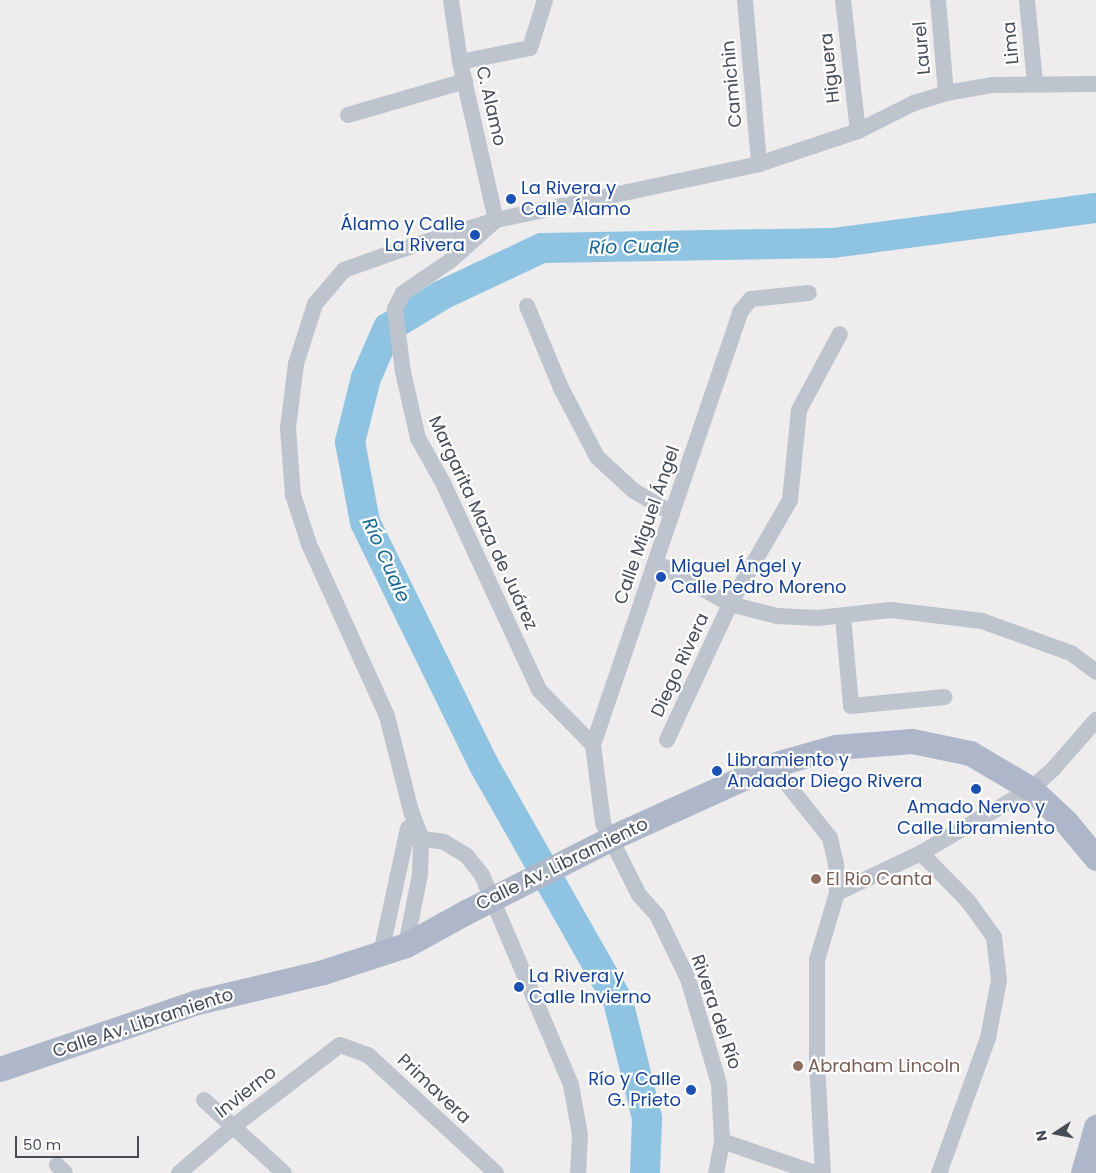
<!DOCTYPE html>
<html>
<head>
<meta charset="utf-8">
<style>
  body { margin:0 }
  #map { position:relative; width:1096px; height:1173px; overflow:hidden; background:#eeecec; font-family:Poppins,sans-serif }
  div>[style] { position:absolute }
  .river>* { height:30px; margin:-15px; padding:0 15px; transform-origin:15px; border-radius:15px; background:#8ec4e2 }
  .street>* { height:16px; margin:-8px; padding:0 8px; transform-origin:8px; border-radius:8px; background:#bec4cd }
  .primary>* { height:25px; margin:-12.5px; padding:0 12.5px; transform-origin:12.5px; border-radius:12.5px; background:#aeb7c9 }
  .primary-bridge>* { height:25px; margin:-12.5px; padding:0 12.5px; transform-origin:12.5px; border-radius:12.5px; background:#aeb7c9 }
  .dots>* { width:14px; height:14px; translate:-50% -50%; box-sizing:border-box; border:2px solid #fff; border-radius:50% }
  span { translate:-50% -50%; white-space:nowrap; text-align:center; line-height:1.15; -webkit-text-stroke:4.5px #fff; paint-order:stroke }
  .street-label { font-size:18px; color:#464d57 }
  .transit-label { font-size:18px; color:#164399 }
  .left { translate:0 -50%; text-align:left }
  .right { translate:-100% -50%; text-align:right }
  .education-label { font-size:18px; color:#785e54 }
  .water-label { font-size:19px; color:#196997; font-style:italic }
  .north { position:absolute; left:1031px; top:1108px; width:50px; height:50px; -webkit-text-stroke:4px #fff; paint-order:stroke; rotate:259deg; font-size:14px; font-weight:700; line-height:20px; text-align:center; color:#464d57 }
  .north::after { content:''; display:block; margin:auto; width:18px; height:22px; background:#464d57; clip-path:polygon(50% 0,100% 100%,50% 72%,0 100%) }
  .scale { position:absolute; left:15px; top:1136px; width:124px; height:22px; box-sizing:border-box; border:2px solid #464d57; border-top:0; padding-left:6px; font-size:15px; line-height:18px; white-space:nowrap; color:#464d57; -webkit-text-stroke:4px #fff; paint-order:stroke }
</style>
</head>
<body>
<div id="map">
  <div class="river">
    <div style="left:645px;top:1173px;width:55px;rotate:-87.9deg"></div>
    <div style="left:647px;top:1118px;width:121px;rotate:-103.9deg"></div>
    <div style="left:618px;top:1001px;width:274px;rotate:-119.6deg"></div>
    <div style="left:483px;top:763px;width:268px;rotate:-116.1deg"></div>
    <div style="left:365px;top:522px;width:81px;rotate:-100.6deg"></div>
    <div style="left:350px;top:442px;width:66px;rotate:-76deg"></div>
    <div style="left:366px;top:378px;width:55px;rotate:-66.3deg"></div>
    <div style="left:388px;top:328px;width:63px;rotate:-31.4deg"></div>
    <div style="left:442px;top:295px;width:110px;rotate:-25.2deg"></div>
    <div style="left:542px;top:248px;width:291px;rotate:-1deg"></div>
    <div style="left:833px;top:243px;width:265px;rotate:-7.6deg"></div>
  </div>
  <div class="street">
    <div style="left:451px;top:0;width:63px;rotate:81.7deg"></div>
    <div style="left:460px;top:62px;width:162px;rotate:77.2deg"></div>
    <div style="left:496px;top:220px;width:62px;rotate:138.3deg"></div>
    <div style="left:450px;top:261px;width:57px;rotate:145.8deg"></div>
    <div style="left:403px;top:293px;width:18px;rotate:117deg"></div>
    <div style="left:395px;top:309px;width:64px;rotate:82.8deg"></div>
    <div style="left:403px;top:372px;width:68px;rotate:77.2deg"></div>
    <div style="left:418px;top:438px;width:54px;rotate:61deg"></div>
    <div style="left:444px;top:485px;width:226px;rotate:65.1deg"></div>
    <div style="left:539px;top:690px;width:77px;rotate:45.5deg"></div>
    <div style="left:745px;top:0;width:165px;rotate:85.1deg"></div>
    <div style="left:843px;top:0;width:132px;rotate:83.5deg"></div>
    <div style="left:938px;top:0;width:93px;rotate:85.1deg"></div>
    <div style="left:1027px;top:0;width:83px;rotate:84.5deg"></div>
    <div style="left:460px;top:62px;width:71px;rotate:-11.3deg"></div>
    <div style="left:530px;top:48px;width:50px;rotate:-72.6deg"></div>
    <div style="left:348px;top:115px;width:122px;rotate:-16.2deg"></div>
    <div style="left:527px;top:306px;width:89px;rotate:67.5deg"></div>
    <div style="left:561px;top:388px;width:78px;rotate:62.4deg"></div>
    <div style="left:597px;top:457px;width:50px;rotate:42.6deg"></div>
    <div style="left:634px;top:491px;width:44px;rotate:30.1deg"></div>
    <div style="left:657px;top:563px;width:84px;rotate:29.3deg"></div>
    <div style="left:730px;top:604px;width:49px;rotate:14.3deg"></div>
    <div style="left:777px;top:616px;width:41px;rotate:2.8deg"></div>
    <div style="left:818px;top:618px;width:73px;rotate:-6.3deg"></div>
    <div style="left:891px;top:610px;width:92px;rotate:6.9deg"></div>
    <div style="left:982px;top:621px;width:95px;rotate:19.8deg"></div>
    <div style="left:1071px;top:653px;width:31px;rotate:37deg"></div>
    <div style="left:843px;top:616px;width:90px;rotate:84.9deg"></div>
    <div style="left:851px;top:706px;width:94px;rotate:-5.5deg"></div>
    <div style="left:667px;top:740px;width:150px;rotate:-65.1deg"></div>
    <div style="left:730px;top:604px;width:120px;rotate:-60deg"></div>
    <div style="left:790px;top:500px;width:90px;rotate:-84.3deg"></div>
    <div style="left:799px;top:410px;width:86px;rotate:-61.7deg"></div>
    <div style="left:772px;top:765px;width:93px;rotate:51.5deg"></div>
    <div style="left:830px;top:838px;width:26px;rotate:77deg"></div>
    <div style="left:836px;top:863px;width:30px;rotate:88deg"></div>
    <div style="left:837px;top:893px;width:70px;rotate:106.6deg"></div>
    <div style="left:817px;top:960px;width:103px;rotate:90deg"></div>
    <div style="left:817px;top:1063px;width:110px;rotate:86.9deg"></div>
    <div style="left:406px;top:837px;width:38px;rotate:7deg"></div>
    <div style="left:444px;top:842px;width:26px;rotate:31deg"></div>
    <div style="left:466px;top:855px;width:26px;rotate:51deg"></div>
    <div style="left:482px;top:875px;width:228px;rotate:67deg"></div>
    <div style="left:571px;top:1085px;width:51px;rotate:79.8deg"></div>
    <div style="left:580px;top:1135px;width:38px;rotate:93deg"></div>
    <div style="left:921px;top:853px;width:67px;rotate:45.6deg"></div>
    <div style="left:968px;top:901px;width:44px;rotate:54.2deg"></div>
    <div style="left:994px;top:937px;width:43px;rotate:83.4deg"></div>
    <div style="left:999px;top:980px;width:59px;rotate:100.7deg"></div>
    <div style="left:988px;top:1038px;width:144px;rotate:109.9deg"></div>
    <div style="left:837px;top:893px;width:93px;rotate:-25.5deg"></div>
    <div style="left:921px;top:853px;width:127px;rotate:-30.2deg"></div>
    <div style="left:1031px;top:789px;width:31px;rotate:-42deg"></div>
    <div style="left:1054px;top:768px;width:64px;rotate:-48.8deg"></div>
    <div style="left:406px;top:945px;width:72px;rotate:-78.8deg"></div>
    <div style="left:420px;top:874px;width:37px;rotate:-88deg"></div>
    <div style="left:421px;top:837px;width:28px;rotate:-111deg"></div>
    <div style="left:411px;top:811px;width:98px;rotate:-104.2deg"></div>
    <div style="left:387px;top:716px;width:189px;rotate:-114.4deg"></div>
    <div style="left:309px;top:544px;width:52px;rotate:-108.1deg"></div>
    <div style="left:293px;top:495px;width:67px;rotate:-94.3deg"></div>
    <div style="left:288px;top:428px;width:64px;rotate:-82.9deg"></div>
    <div style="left:296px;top:364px;width:63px;rotate:-72.4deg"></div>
    <div style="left:315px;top:304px;width:45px;rotate:-49.5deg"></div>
    <div style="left:344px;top:270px;width:59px;rotate:-19.7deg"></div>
    <div style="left:400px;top:250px;width:101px;rotate:-17.4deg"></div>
    <div style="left:496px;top:220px;width:269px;rotate:-12deg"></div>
    <div style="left:759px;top:164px;width:104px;rotate:-18.4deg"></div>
    <div style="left:858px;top:131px;width:63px;rotate:-26.6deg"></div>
    <div style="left:914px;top:103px;width:34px;rotate:-17deg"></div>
    <div style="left:946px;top:93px;width:48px;rotate:-9.7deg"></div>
    <div style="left:993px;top:85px;width:103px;rotate:-0.6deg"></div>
    <div style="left:381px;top:953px;width:128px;rotate:-77.8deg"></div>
    <div style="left:204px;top:1100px;width:108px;rotate:42.4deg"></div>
    <div style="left:722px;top:1141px;width:98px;rotate:19deg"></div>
    <div style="left:57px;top:1165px;width:11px;rotate:45deg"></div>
    <div style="left:179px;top:1173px;width:72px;rotate:-40.5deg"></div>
    <div style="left:234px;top:1126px;width:133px;rotate:-37.4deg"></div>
    <div style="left:340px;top:1045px;width:30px;rotate:20deg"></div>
    <div style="left:368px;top:1055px;width:174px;rotate:42.7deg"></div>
    <div style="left:716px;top:1173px;width:33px;rotate:-79deg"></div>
    <div style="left:722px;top:1141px;width:57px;rotate:-93deg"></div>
    <div style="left:719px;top:1084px;width:109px;rotate:-106.4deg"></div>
    <div style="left:688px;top:979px;width:71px;rotate:-115.8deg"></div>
    <div style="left:657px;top:915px;width:27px;rotate:-132deg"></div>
    <div style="left:639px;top:895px;width:80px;rotate:-116.6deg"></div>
    <div style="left:603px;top:823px;width:79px;rotate:-97.3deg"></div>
    <div style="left:593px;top:745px;width:457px;rotate:-71.2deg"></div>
    <div style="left:740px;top:312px;width:17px;rotate:-50deg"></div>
    <div style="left:751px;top:299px;width:58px;rotate:-5.9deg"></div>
  </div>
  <div class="primary">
    <div style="left:624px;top:832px;width:162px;rotate:-24.4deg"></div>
    <div style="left:772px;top:765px;width:66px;rotate:-15.7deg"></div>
    <div style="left:836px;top:747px;width:76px;rotate:-4.5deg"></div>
    <div style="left:912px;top:741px;width:59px;rotate:11.7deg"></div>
    <div style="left:970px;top:753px;width:71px;rotate:30.5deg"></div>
    <div style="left:1031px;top:789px;width:48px;rotate:43.3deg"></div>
    <div style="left:1066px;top:822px;width:47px;rotate:50.2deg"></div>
    <div style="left:0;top:1069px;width:208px;rotate:-18.8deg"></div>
    <div style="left:197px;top:1002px;width:130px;rotate:-13.4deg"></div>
    <div style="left:323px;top:972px;width:87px;rotate:-18deg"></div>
    <div style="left:406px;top:945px;width:68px;rotate:-28.8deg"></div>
    <div style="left:1083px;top:1173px;width:48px;rotate:-74.2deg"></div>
  </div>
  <div class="primary-bridge">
    <div style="left:466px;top:912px;width:177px;rotate:-26.9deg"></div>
  </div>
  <div class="dots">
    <div style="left:511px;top:199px;background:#1a4fb4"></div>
    <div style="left:475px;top:235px;background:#1a4fb4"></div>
    <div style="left:661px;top:577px;background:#1a4fb4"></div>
    <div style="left:717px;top:771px;background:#1a4fb4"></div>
    <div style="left:976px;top:789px;background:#1a4fb4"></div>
    <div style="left:816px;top:879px;background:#8d6e63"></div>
    <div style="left:519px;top:987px;background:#1a4fb4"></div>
    <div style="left:798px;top:1066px;background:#8d6e63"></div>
    <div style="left:691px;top:1090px;background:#1a4fb4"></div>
  </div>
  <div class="street-label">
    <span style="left:1011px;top:43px;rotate:-95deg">Lima</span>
    <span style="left:922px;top:48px;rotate:-95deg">Laurel</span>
    <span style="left:830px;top:68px;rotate:-96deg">Higuera</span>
    <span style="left:732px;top:84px;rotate:-95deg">Camichin</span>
    <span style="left:491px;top:106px;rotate:77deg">C. Alamo</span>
    <span style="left:483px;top:523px;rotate:65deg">Margarita Maza de Juárez</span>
    <span style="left:647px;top:525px;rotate:-71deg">Calle Miguel Ángel</span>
    <span style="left:680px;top:665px;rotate:-65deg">Diego Rivera</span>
    <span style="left:562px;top:864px;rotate:-26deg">Calle Av. Libramiento</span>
    <span style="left:716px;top:1012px;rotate:71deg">Rivera del Río</span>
    <span style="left:143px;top:1023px;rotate:-18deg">Calle Av. Libramiento</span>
    <span style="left:434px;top:1089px;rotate:43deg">Primavera</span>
    <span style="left:246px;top:1092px;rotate:-38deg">Invierno</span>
  </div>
  <div class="transit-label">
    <span class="left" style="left:521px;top:199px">La Rivera y<br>Calle Álamo</span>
    <span class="right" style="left:465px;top:235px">Álamo y Calle<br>La Rivera</span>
    <span class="left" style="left:671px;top:577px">Miguel Ángel y<br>Calle Pedro Moreno</span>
    <span class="left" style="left:727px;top:771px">Libramiento y<br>Andador Diego Rivera</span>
    <span style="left:976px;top:818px">Amado Nervo y<br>Calle Libramiento</span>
    <span class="left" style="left:529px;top:987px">La Rivera y<br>Calle Invierno</span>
    <span class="right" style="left:681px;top:1090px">Río y Calle<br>G. Prieto</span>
  </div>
  <div class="education-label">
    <span class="left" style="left:826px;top:879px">El Rio Canta</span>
    <span class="left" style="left:808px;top:1066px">Abraham Lincoln</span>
  </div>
  <div class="water-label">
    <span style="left:634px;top:247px;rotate:-1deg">Río Cuale</span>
    <span style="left:386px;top:560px;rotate:66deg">Río Cuale</span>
  </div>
  <div class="north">N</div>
  <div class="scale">50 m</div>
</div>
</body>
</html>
